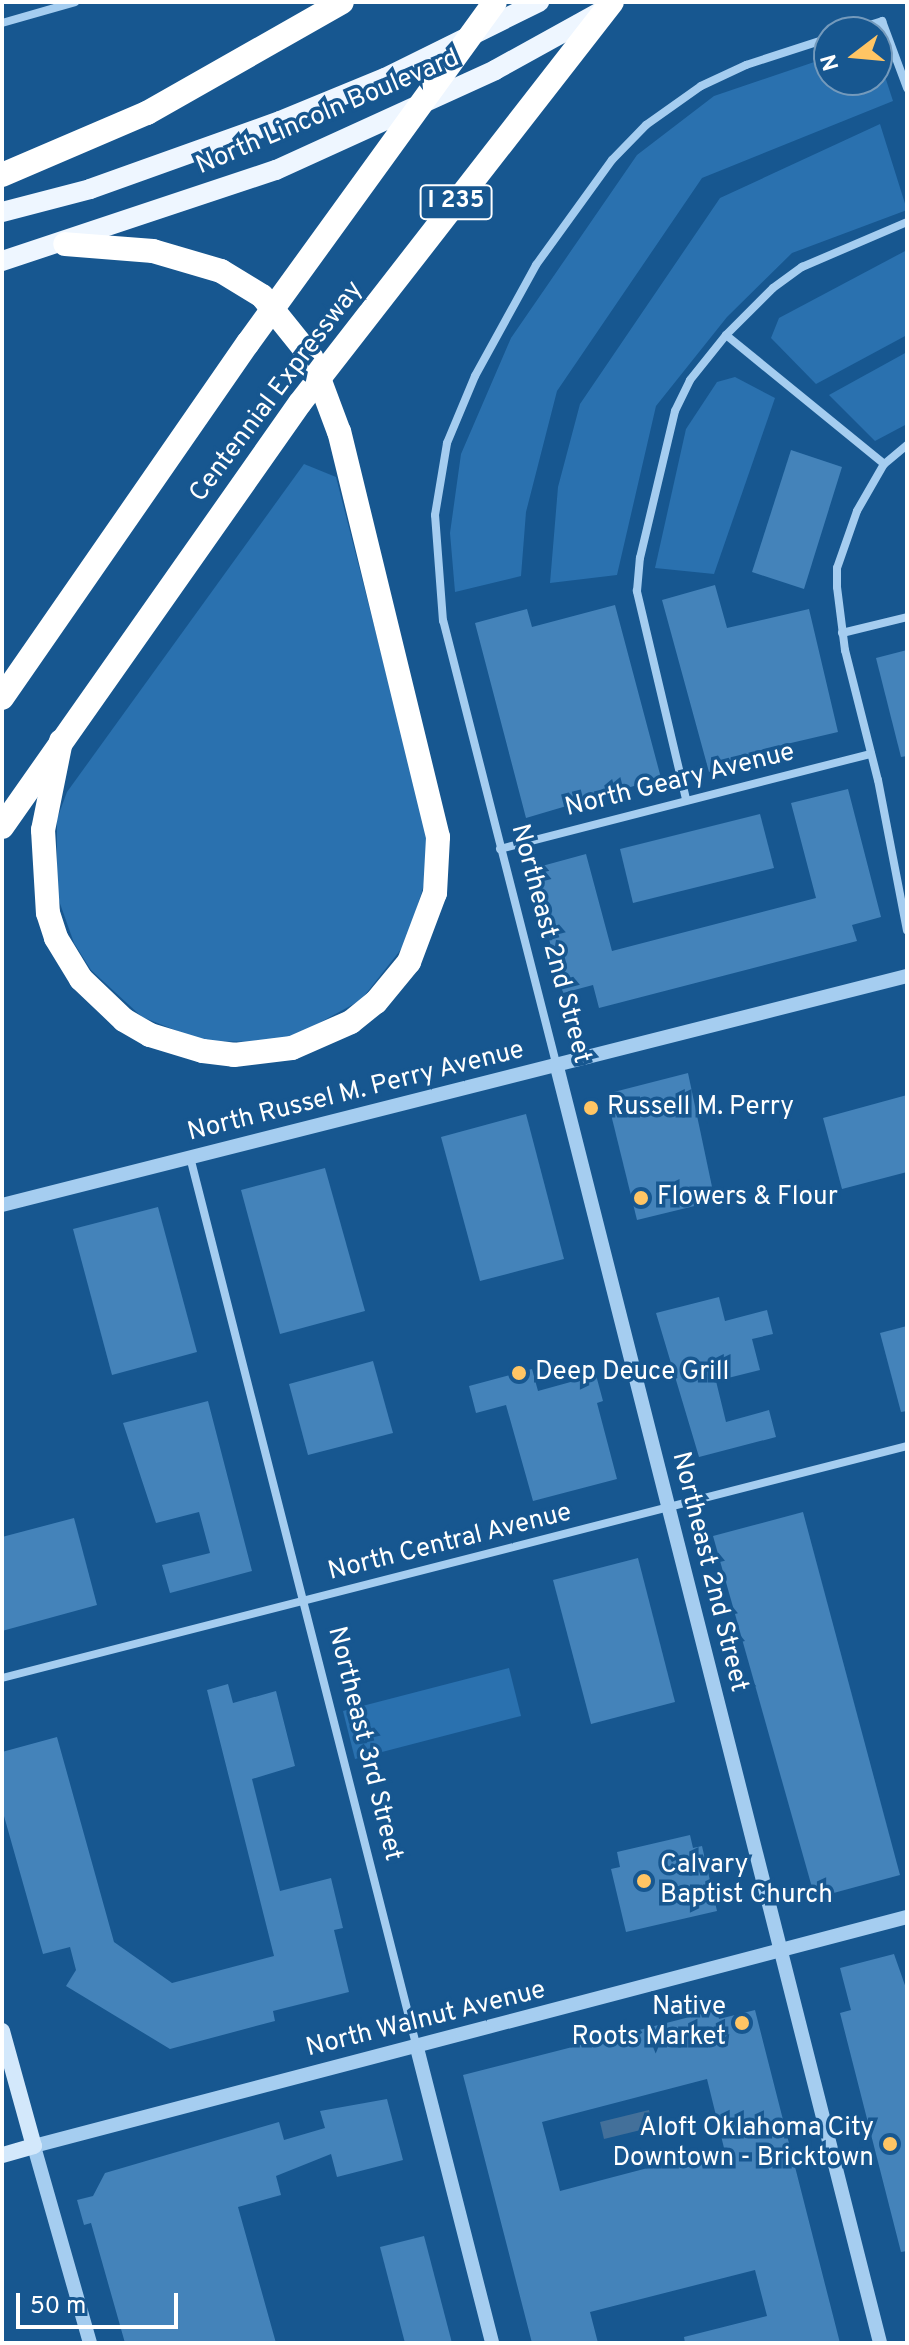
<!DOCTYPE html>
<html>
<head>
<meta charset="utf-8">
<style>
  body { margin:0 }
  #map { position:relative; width:909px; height:2345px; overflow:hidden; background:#175790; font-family:Overpass,sans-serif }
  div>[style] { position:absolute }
  .green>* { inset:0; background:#2a71af }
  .water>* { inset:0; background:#43709a }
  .building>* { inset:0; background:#4483ba }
  .minor>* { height:8px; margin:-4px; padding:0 4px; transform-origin:4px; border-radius:4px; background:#a5cdf0 }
  .tertiary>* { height:14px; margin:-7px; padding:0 7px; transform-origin:7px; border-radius:7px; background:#a5cdf0 }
  .secondary>* { height:16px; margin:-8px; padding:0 8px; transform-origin:8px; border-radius:8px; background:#d3e8fb }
  .primary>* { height:20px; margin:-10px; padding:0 10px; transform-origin:10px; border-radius:10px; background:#eef6ff }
  .motorway>* { height:24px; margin:-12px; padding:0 12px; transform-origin:12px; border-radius:12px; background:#fff }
  .motorway-bridge>* { height:24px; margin:-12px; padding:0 12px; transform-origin:12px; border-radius:12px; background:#fff }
  .dots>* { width:22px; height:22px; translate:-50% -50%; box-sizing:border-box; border:4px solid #175790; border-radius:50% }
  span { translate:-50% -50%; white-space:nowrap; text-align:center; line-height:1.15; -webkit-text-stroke:7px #175790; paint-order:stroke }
  .shield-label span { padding:2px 6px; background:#175790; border:2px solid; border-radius:6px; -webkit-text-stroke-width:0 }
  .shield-label { font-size:24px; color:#fff; font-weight:700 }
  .street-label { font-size:26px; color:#fff }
  .poi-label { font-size:26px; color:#fff }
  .left { translate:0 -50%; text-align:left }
  .right { translate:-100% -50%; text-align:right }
  .frame { position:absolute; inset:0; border:4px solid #fff; pointer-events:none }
  .north { position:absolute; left:813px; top:16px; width:80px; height:80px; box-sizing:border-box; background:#175790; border:2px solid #749abc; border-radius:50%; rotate:254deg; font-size:22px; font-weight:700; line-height:32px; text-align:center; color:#fff }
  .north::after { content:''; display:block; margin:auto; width:28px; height:36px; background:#ffc564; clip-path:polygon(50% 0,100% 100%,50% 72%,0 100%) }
  .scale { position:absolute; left:16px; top:2293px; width:162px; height:36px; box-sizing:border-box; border:4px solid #fff; border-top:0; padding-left:10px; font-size:24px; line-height:28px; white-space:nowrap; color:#fff; -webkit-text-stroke:6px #175790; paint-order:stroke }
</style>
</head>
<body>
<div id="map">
  <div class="green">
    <div style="clip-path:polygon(877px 52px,893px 101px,702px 178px,557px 391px,526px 512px,521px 576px,455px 592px,450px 533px,461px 454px,511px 338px,637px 155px,714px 96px,829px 57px,829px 80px,877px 80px)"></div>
    <div style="clip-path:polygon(880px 124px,907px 210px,792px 253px,727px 317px,656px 406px,617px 575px,550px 583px,558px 487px,580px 404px,720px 198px)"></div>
    <div style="clip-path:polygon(907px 250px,907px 335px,816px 384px,771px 338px,779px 318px)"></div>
    <div style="clip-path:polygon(907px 352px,907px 424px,875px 441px,829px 395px)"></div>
    <div style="clip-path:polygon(735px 377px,775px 398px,714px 574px,655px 568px,686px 429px,717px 382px)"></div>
    <div style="clip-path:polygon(304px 464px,336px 477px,418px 797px,428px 842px,426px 878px,406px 943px,361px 1000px,299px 1034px,267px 1042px,203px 1041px,142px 1017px,91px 970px,74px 943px,57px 895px,57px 819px,67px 792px)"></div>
    <div style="clip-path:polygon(509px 1668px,521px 1716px,355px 1759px,343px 1711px)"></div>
  </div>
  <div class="water">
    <div style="clip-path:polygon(649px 2110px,653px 2127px,604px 2139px,600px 2122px)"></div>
  </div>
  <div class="building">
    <div style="clip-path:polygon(791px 450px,842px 467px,804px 589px,752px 572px)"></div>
    <div style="clip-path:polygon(715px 585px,727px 628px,809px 609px,838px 732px,761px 750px,763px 757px,709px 772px,662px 600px)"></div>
    <div style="clip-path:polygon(615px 605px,661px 778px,526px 818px,475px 623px,527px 609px,532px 627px)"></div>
    <div style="clip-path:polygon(907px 650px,907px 756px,901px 757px,876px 658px)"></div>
    <div style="clip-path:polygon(848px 789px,881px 917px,852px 925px,857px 941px,599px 1008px,593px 985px,563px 993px,531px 869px,586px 854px,612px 951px,816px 898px,791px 803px)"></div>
    <div style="clip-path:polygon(760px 814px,774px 868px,633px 903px,620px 849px)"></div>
    <div style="clip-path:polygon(688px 1073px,715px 1201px,637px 1220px,606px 1094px)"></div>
    <div style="clip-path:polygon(907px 1095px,907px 1172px,842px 1189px,823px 1118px)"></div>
    <div style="clip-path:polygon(526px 1114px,564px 1259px,480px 1281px,441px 1137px)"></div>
    <div style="clip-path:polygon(325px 1168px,365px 1311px,280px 1334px,241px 1190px)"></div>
    <div style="clip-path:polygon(158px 1207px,197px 1352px,112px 1375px,73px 1229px)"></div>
    <div style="clip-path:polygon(719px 1297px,725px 1321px,767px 1310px,773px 1334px,752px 1339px,760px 1370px,716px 1381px,726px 1422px,769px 1410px,776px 1437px,699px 1457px,656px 1313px)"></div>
    <div style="clip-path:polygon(907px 1326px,907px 1411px,901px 1412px,880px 1333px)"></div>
    <div style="clip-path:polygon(373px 1361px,393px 1433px,308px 1455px,289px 1384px)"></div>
    <div style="clip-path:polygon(532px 1369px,538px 1391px,596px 1375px,603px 1401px,597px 1403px,617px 1479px,533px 1501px,506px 1405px,476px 1413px,469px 1386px)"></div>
    <div style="clip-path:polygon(208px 1401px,252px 1571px,170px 1593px,162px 1565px,210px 1553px,199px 1512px,156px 1523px,123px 1423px)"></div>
    <div style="clip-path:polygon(803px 1512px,900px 1875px,815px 1898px,713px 1536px)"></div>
    <div style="clip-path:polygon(74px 1518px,97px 1605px,2px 1631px,2px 1537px)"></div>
    <div style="clip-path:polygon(638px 1558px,675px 1702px,591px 1724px,553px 1580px)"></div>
    <div style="clip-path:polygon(228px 1684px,233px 1703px,276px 1691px,295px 1766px,252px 1779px,280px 1891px,331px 1878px,343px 1928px,334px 1930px,349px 1992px,273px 2011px,275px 2021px,170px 2049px,66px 1986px,76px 1970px,70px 1947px,43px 1954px,2px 1809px,2px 1752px,57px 1737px,114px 1942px,172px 1983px,274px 1956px,207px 1690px)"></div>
    <div style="clip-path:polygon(690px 1835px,693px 1848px,702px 1846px,717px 1911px,626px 1932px,611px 1869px,620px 1867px,617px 1852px)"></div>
    <div style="clip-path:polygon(894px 1954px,907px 1991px,907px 2251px,901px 2252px,840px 2013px,851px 2010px,840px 1968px)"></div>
    <div style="clip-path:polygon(evenodd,717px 2010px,719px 2019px,755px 2010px,840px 2343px,685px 2343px,684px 2337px,767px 2316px,755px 2270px,590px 2312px,598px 2343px,532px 2343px,463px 2075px,717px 2010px,707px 2079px,724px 2148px,560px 2191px,542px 2122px,707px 2079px)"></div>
    <div style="clip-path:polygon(387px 2099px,403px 2160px,337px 2177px,331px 2154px,276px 2176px,281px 2195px,238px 2207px,276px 2343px,125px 2343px,91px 2223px,84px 2225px,77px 2200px,93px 2196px,105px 2173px,279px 2122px,284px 2140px,325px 2128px,320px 2111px)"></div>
    <div style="clip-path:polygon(424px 2236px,452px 2343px,405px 2343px,380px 2247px)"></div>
  </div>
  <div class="minor">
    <div style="left:2px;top:23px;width:76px;rotate:-16deg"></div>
    <div style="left:847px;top:32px;width:37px;rotate:-17deg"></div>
    <div style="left:882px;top:21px;width:72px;rotate:69.5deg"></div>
    <div style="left:726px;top:335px;width:204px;rotate:39.2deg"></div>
    <div style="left:907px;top:445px;width:30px;rotate:140deg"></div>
    <div style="left:884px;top:464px;width:54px;rotate:119.9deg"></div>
    <div style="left:857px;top:511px;width:60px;rotate:109.3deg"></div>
    <div style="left:837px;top:568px;width:19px;rotate:90deg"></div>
    <div style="left:837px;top:587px;width:64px;rotate:82.8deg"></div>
    <div style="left:845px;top:650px;width:134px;rotate:75.8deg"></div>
    <div style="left:878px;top:780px;width:153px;rotate:79.1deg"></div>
    <div style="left:842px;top:633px;width:67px;rotate:-13.8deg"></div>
    <div style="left:686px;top:799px;width:214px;rotate:-103.3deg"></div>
    <div style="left:637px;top:591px;width:33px;rotate:-85deg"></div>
    <div style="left:640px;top:558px;width:151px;rotate:-76.6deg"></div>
    <div style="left:675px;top:411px;width:34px;rotate:-64deg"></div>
    <div style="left:690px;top:380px;width:58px;rotate:-51.3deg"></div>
    <div style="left:726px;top:335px;width:66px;rotate:-45deg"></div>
    <div style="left:773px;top:288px;width:36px;rotate:-36deg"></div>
    <div style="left:802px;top:267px;width:114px;rotate:-23.2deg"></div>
    <div style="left:500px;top:849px;width:383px;rotate:-14.4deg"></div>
    <div style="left:557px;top:1067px;width:460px;rotate:-104.3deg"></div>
    <div style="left:443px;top:621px;width:106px;rotate:-94.3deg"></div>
    <div style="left:435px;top:515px;width:73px;rotate:-80.5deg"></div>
    <div style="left:447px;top:443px;width:73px;rotate:-67.3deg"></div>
    <div style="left:475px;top:376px;width:127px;rotate:-61.2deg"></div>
    <div style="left:536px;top:265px;width:130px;rotate:-54.1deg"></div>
    <div style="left:612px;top:160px;width:49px;rotate:-45.8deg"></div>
    <div style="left:646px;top:125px;width:67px;rotate:-35.3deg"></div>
    <div style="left:701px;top:86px;width:50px;rotate:-25deg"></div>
    <div style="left:746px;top:65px;width:87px;rotate:-18deg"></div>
    <div style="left:190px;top:1157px;width:919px;rotate:75.71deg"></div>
    <div style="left:2px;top:1678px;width:934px;rotate:-14.38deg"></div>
  </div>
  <div class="tertiary">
    <div style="left:557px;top:1067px;width:1316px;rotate:75.79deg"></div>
    <div style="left:2px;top:1205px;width:934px;rotate:-14.2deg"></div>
    <div style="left:417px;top:2048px;width:304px;rotate:75.7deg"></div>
    <div style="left:90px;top:2343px;width:205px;rotate:-105.9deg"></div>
    <div style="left:34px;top:2146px;width:903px;rotate:-14.7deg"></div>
  </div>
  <div class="secondary">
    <div style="left:2px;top:2031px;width:119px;rotate:74.5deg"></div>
    <div style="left:34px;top:2146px;width:33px;rotate:164deg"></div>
  </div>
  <div class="primary">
    <div style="left:2px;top:212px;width:91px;rotate:-14.6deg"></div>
    <div style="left:90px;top:189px;width:202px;rotate:-19.7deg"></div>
    <div style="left:280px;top:121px;width:113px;rotate:-22.3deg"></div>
    <div style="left:385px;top:78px;width:172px;rotate:-26.3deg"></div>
    <div style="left:2px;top:261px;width:289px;rotate:-18.4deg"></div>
    <div style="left:276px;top:170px;width:241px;rotate:-24.5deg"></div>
    <div style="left:495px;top:70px;width:122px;rotate:-28.9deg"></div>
  </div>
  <div class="motorway">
    <div style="left:2px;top:175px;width:158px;rotate:-23.2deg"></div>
    <div style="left:147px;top:113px;width:224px;rotate:-29.6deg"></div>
    <div style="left:2px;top:698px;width:432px;rotate:-55.3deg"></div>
    <div style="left:61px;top:741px;width:91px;rotate:101.4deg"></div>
    <div style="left:43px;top:830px;width:83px;rotate:86.6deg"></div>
    <div style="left:48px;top:913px;width:26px;rotate:72deg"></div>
    <div style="left:56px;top:938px;width:48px;rotate:58.6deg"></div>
    <div style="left:81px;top:979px;width:59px;rotate:43.6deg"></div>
    <div style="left:124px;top:1020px;width:30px;rotate:30deg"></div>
    <div style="left:150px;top:1035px;width:55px;rotate:16.8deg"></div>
    <div style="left:203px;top:1051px;width:31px;rotate:7deg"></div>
    <div style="left:234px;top:1055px;width:58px;rotate:-6.9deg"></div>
    <div style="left:292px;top:1048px;width:64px;rotate:-23.8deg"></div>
    <div style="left:351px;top:1022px;width:32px;rotate:-39deg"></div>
    <div style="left:376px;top:1002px;width:52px;rotate:-50.5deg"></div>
    <div style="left:409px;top:962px;width:74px;rotate:-69.4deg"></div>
    <div style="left:435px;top:893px;width:56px;rotate:-86.9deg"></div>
    <div style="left:438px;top:837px;width:417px;rotate:-103.7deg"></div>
    <div style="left:339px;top:432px;width:80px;rotate:-110.5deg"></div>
    <div style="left:311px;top:357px;width:78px;rotate:-128.8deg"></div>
    <div style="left:262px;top:296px;width:48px;rotate:-148.6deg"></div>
    <div style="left:221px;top:271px;width:71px;rotate:-163.6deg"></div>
    <div style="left:153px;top:251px;width:88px;rotate:-175.5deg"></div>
    <div style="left:2px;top:827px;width:518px;rotate:-54.9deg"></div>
  </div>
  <div class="motorway-bridge">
    <div style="left:248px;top:343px;width:421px;rotate:-54.1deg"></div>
    <div style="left:300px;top:403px;width:508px;rotate:-52.12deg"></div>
  </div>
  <div class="dots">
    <div style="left:591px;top:1108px;background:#ffc564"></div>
    <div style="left:641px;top:1198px;background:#ffc564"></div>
    <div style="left:519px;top:1373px;background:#ffc564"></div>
    <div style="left:644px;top:1881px;background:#ffc564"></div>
    <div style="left:742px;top:2023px;background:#ffc564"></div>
    <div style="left:890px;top:2144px;background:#ffc564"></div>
  </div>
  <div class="shield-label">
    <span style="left:456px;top:202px">I 235</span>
  </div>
  <div class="street-label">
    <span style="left:328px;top:113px;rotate:-23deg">North Lincoln Boulevard</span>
    <span style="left:277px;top:392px;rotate:-53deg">Centennial Expressway</span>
    <span style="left:680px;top:781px;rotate:-14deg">North Geary Avenue</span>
    <span style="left:550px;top:944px;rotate:75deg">Northeast 2nd Street</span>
    <span style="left:356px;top:1092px;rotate:-14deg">North Russel M. Perry Avenue</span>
    <span style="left:450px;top:1543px;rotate:-14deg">North Central Avenue</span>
    <span style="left:709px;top:1572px;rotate:76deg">Northeast 2nd Street</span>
    <span style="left:364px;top:1744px;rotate:76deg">Northeast 3rd Street</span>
    <span style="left:426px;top:2020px;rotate:-14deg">North Walnut Avenue</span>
  </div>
  <div class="poi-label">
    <span class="left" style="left:607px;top:1108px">Russell M. Perry</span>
    <span class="left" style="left:657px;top:1198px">Flowers &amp; Flour</span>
    <span class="left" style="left:535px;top:1373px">Deep Deuce Grill</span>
    <span class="left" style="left:660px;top:1881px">Calvary<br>Baptist Church</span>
    <span class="right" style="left:726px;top:2023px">Native<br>Roots Market</span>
    <span class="right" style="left:874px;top:2144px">Aloft Oklahoma City<br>Downtown - Bricktown</span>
  </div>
  <div class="frame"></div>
  <div class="north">N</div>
  <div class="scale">50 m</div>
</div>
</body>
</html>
